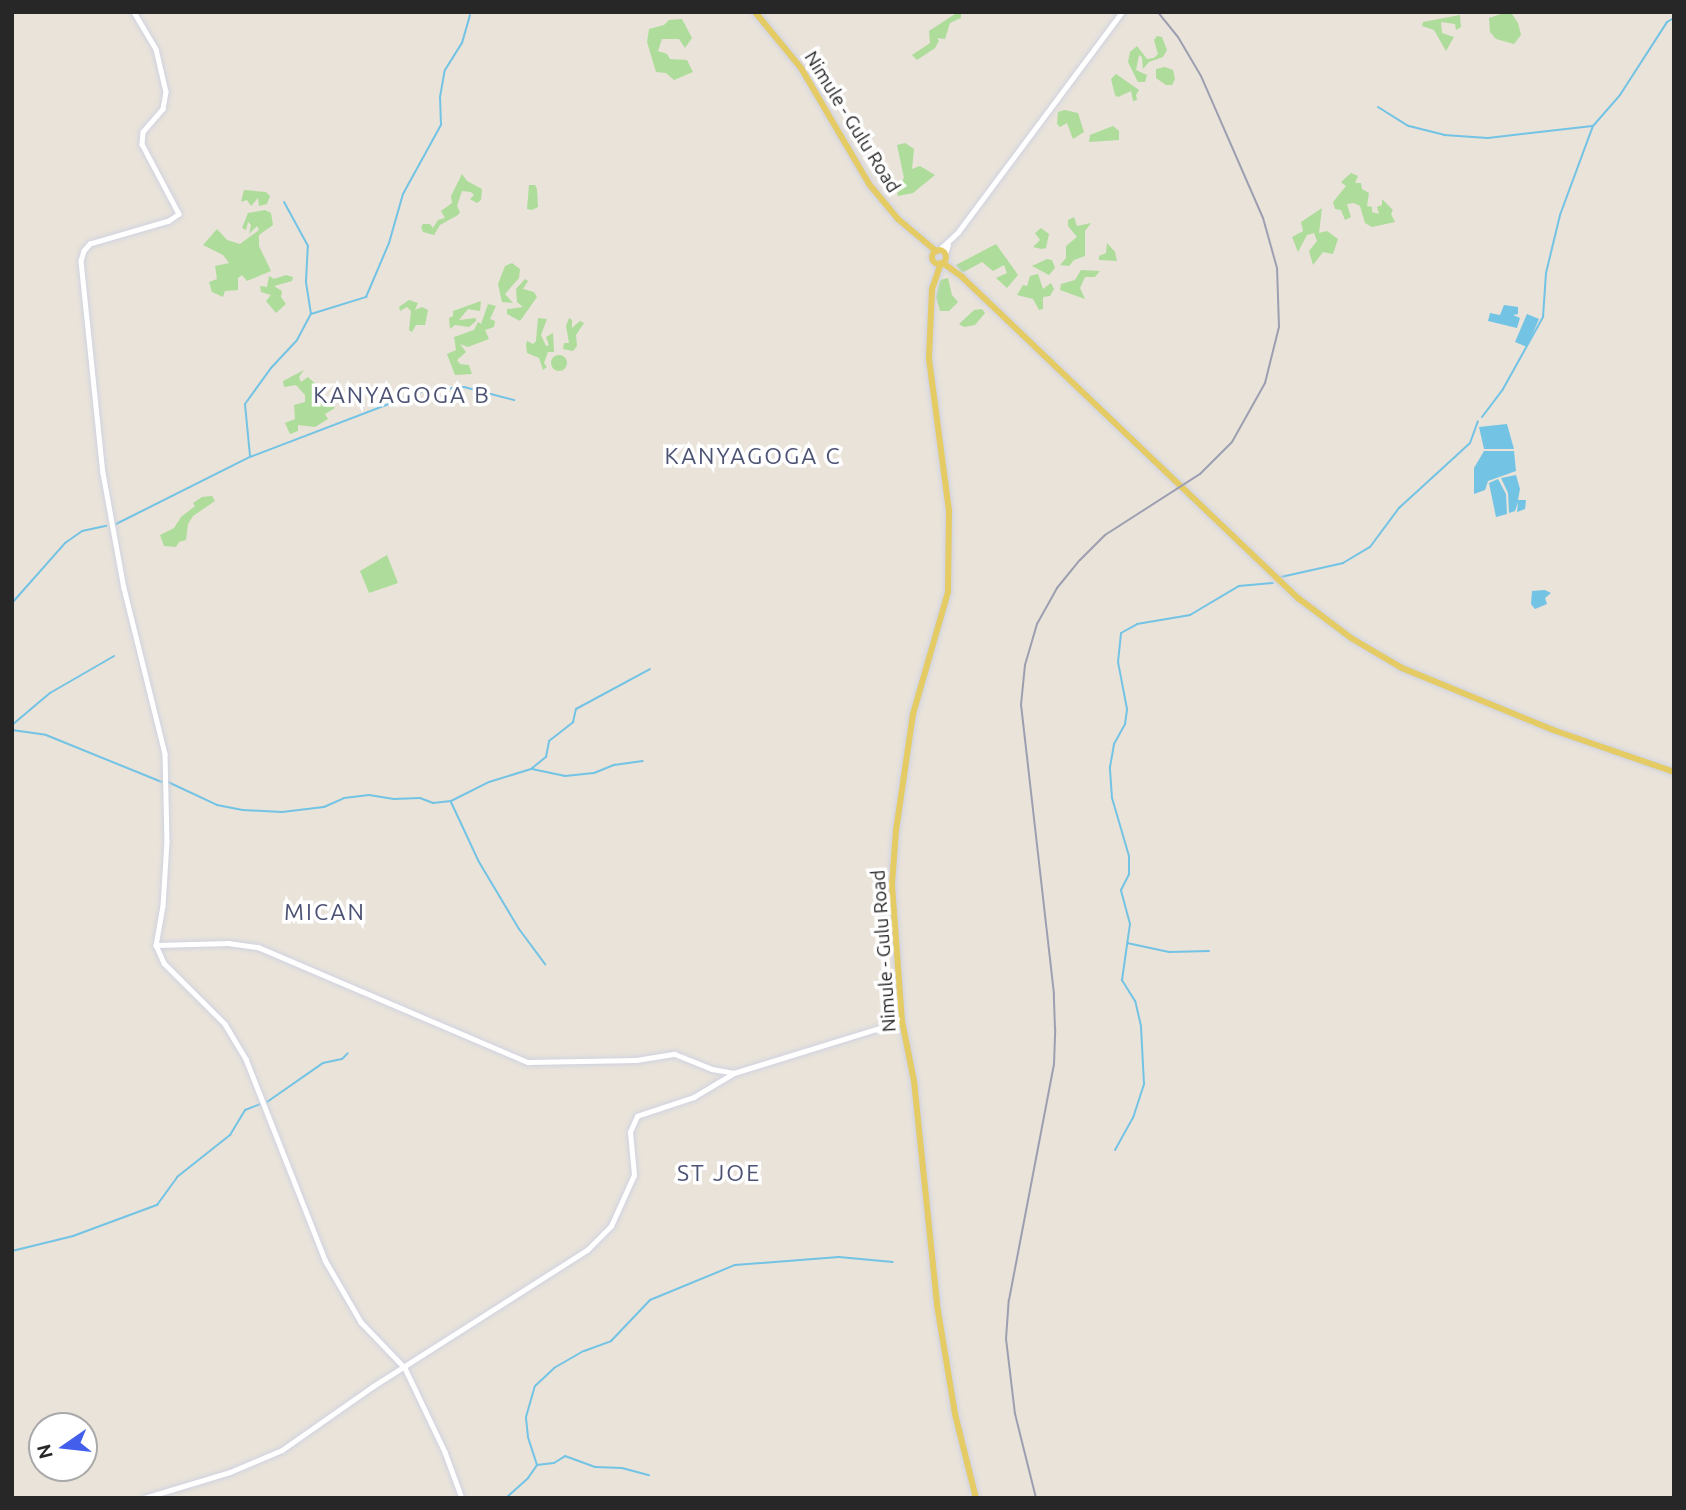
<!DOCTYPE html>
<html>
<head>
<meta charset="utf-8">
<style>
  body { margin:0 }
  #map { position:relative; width:1686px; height:1510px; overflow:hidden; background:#e9e3da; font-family:Ubuntu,sans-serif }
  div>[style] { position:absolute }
  .green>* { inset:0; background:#aedc9a }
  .round { border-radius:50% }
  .water>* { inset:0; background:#73c3e4 }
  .stream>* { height:2px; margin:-1px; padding:0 1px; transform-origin:1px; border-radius:1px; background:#73c3e4 }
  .roads { filter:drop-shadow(0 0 2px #cfd2e0) drop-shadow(0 0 2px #cfd2e0) }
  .minor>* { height:4.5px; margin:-2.25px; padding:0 2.25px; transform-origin:2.25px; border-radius:2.25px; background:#fff }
  .major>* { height:6px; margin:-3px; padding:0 3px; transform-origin:3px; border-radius:3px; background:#e5cb63 }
  .major>.ring { margin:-3px; padding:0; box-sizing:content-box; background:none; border:6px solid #e5cb63; border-radius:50% }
  .rail>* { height:2px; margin:-1px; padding:0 1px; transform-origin:1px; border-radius:1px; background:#9d9fb1 }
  span { translate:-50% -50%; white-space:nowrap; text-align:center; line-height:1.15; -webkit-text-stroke:7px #fff; paint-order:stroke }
  .street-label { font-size:19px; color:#272727 }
  .quarter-label { font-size:23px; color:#4c5274; letter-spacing:2px }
  .frame { position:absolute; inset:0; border:14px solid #272727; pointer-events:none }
  .north { position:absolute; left:28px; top:1412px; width:70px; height:70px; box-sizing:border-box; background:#fff; border:2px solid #a9a9a9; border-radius:50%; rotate:256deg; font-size:19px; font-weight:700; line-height:28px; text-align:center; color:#272727 }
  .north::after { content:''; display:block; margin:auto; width:24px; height:32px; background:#445eec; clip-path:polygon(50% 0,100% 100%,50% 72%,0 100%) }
</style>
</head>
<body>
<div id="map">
  <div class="green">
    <div style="clip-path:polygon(958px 12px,961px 12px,961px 18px,950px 23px,945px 39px,937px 38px,939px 41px,935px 48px,917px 60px,912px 55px,930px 43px,929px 31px)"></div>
    <div style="clip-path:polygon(1501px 14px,1512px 14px,1518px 23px,1521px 35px,1514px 44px,1496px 39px,1490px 32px,1489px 18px)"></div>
    <div style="clip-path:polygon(1460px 15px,1461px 27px,1456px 30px,1455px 24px,1441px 22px,1442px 33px,1454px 37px,1446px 51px,1434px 30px,1422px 26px,1423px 22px)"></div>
    <div style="clip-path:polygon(682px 19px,692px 38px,685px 48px,679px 39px,662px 39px,658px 51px,667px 54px,670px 59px,687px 60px,693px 72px,674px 80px,666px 73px,656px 72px,647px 42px,649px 29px,664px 25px,669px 20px)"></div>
    <div style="clip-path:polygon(1157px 36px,1162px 37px,1167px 50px,1163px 57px,1149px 62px,1143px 69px,1142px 57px,1139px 55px,1136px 70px,1147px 75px,1145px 82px,1138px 82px,1128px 62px,1130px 52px,1137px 46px,1147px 59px,1154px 58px,1158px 54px,1154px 40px)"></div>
    <div style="clip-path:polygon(1165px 67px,1173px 70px,1175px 79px,1172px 85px,1166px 85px,1156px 78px,1156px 69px)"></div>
    <div style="clip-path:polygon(1116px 74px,1139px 90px,1136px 95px,1137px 100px,1133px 101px,1131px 91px,1118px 97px,1115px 95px,1111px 79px)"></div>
    <div style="clip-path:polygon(1065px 110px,1078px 113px,1084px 132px,1073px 139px,1067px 123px,1060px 127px,1057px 124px,1058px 112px)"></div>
    <div style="clip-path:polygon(1113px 126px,1119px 131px,1119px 140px,1089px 142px,1090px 135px)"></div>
    <div style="clip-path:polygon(905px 143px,914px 149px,912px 169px,920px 166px,935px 175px,913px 193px,898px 196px,896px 188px,904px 178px,897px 145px)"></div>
    <div style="clip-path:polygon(1351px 173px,1358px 176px,1355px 183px,1361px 183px,1362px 189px,1369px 193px,1367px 206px,1372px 207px,1372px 212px,1379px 214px,1377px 207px,1382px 205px,1382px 199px,1393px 210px,1391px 214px,1395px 222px,1372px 227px,1365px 223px,1360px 206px,1354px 203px,1347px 204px,1351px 217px,1345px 220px,1341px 210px,1335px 209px,1333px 202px,1346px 186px,1341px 182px)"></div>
    <div style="clip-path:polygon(462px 174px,467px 181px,482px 189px,481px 200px,477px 203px,470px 199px,474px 195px,471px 192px,462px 191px,457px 206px,460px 212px,458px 215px,440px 225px,434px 235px,423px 232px,421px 227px,423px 224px,430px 224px,433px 228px,438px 220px,445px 218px,441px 211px,452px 203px,451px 196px)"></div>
    <div style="clip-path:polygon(529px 185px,535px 185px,537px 189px,538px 207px,532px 210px,527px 209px)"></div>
    <div style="clip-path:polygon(244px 190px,266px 192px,270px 196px,267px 204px,259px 206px,258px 198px,251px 206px,247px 200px,241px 202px)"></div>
    <div style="clip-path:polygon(1322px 208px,1319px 233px,1327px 231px,1338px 239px,1333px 254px,1323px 252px,1313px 265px,1309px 251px,1317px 241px,1314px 233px,1307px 235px,1298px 252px,1292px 237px,1303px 231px,1301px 222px)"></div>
    <div style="clip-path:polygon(265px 210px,271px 213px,273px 225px,259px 235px,259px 246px,271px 271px,247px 281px,242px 275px,238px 278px,238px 290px,225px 291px,223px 297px,212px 292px,209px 282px,217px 279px,215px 266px,229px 263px,223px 255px,203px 245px,217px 229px,227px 240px,240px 244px,259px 230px,257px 226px,249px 234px,251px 225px,248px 222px,246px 230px,242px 228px,248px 213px)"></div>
    <div style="clip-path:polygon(1074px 217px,1077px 226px,1091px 223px,1085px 231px,1085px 256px,1074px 260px,1069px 266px,1060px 265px,1066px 258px,1066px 246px,1077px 237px,1068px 226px,1068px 220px)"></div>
    <div style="clip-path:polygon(1041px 228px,1049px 234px,1046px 248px,1042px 249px,1033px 247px,1040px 240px,1035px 233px)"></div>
    <div style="clip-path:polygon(1107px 243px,1115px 252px,1117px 261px,1099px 260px,1099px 256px,1106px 253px)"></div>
    <div style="clip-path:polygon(996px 244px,1018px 275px,1007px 288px,996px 278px,1007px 273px,1004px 265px,993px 271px,982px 262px,962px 273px,956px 265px)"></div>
    <div style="clip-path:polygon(1047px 259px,1052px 260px,1055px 268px,1049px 275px,1032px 266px)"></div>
    <div style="clip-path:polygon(512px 263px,520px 269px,519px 278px,505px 294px,513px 303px,502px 302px,498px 284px,505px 266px)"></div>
    <div style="clip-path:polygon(1081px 270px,1100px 271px,1095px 277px,1085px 277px,1080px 288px,1085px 299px,1060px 290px,1061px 284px,1075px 280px)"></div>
    <div style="clip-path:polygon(1038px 274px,1043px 289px,1051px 283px,1054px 289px,1050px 296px,1043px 297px,1043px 309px,1039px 310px,1033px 299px,1017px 295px,1023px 285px,1027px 286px,1030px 276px)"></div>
    <div style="clip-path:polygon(286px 275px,293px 277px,292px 281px,274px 286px,282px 291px,281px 297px,286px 304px,276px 313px,266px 301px,271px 295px,261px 292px,260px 286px,267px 287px,269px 276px,274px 279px)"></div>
    <div style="clip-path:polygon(948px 278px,952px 295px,958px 302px,949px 311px,940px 311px,936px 297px,940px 280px)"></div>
    <div style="clip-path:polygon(525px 279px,528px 281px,523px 289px,534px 292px,537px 297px,520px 321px,507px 314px,507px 309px,523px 307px,517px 302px,516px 289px)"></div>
    <div style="clip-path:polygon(409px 300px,418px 303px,415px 310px,422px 307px,428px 310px,425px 325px,416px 325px,412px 332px,409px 330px,411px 311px,407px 307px,400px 311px,399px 307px)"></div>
    <div style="clip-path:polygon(481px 301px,480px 311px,468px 309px,459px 320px,476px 318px,476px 321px,469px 327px,455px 325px,450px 329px,449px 318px,453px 316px,453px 311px)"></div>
    <div style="clip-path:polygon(488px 304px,496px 306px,490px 319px,495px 321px,494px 327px,485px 330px,489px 339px,468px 347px,460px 344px,466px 352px,457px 360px,460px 364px,469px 365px,472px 374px,455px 375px,447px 354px,456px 350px,454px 337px,474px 330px,478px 322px,481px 324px)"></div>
    <div style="clip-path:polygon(982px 309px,985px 313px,975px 325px,964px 327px,959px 324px,974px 310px)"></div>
    <div style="clip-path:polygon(538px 318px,547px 319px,541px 335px,546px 346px,549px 345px,546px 337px,553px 333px,554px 352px,548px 352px,544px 363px,547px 367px,543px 370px,539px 358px,527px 353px,526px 345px,527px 341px,533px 344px,536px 341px)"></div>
    <div style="clip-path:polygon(569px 318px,572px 320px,572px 328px,580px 321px,584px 323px,576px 335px,577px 346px,573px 351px,563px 349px,564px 343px,569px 343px,566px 326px)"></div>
    <div class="round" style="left:551px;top:355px;width:16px;height:16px"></div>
    <div style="clip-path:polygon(304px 370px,299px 377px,301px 382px,308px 377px,321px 389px,312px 397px,313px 401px,325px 399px,326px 407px,332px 404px,335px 408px,325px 414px,328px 419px,315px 427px,298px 425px,298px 431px,290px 434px,285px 423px,295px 419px,294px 405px,305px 402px,305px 395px,296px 385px,284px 387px,283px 381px)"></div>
    <div style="clip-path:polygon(212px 496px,215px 501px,193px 516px,188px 524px,186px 540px,179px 542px,176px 547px,164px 546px,160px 535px,174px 528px,181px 517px,195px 506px,193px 503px,202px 497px)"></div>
    <div style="clip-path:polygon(387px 555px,398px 583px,369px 593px,360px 571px)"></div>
  </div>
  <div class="water">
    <div style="clip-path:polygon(1504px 305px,1518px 307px,1518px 314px,1513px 315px,1520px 318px,1517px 328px,1488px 321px,1490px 313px,1500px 315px)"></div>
    <div style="clip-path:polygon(1527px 314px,1539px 319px,1527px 347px,1515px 342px)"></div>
    <div style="clip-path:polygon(1507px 424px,1514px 449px,1484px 449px,1479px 427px)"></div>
    <div style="clip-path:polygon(1484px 451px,1514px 451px,1516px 471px,1488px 481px,1485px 490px,1474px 494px,1474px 468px)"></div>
    <div style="clip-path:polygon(1516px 475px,1520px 489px,1518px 500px,1526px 500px,1525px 509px,1517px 512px,1518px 502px,1515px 511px,1509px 513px,1508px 493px,1501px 478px)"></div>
    <div style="clip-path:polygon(1498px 479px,1506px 494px,1507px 514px,1496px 517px,1489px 483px)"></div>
    <div style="clip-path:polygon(1545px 590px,1551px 593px,1545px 598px,1547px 604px,1535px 609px,1531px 604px,1532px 591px)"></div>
  </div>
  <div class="stream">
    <div style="left:1378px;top:107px;width:36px;rotate:32deg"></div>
    <div style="left:1409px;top:126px;width:36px;rotate:14deg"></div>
    <div style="left:1444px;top:135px;width:44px;rotate:3.9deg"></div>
    <div style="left:1488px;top:138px;width:105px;rotate:-6.6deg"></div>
    <div style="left:311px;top:314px;width:58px;rotate:-17.2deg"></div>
    <div style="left:366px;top:297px;width:59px;rotate:-66.9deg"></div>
    <div style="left:389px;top:243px;width:51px;rotate:-74.1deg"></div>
    <div style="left:403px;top:194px;width:79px;rotate:-61.2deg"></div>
    <div style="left:441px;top:125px;width:28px;rotate:-92deg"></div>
    <div style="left:440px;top:97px;width:27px;rotate:-80deg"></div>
    <div style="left:445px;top:70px;width:32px;rotate:-58deg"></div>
    <div style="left:462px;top:43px;width:29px;rotate:-74deg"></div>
    <div style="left:1482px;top:417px;width:35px;rotate:-53deg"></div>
    <div style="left:1503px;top:389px;width:82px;rotate:-60.9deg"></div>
    <div style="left:1543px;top:317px;width:44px;rotate:-86.1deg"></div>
    <div style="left:1546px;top:273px;width:60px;rotate:-76.4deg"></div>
    <div style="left:1560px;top:215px;width:95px;rotate:-69.7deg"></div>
    <div style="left:1593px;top:126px;width:41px;rotate:-48.9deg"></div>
    <div style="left:1620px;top:95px;width:87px;rotate:-57.2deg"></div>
    <div style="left:1667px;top:22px;width:8px;rotate:-30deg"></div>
    <div style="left:250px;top:456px;width:52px;rotate:-95.5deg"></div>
    <div style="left:245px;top:404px;width:44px;rotate:-54.2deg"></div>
    <div style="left:271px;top:368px;width:38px;rotate:-47deg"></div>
    <div style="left:297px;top:340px;width:30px;rotate:-62deg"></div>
    <div style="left:311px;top:314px;width:33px;rotate:-99deg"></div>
    <div style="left:306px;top:281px;width:35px;rotate:-87deg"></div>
    <div style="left:308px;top:246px;width:50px;rotate:-118.6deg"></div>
    <div style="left:114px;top:525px;width:152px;rotate:-26.6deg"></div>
    <div style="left:250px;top:457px;width:185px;rotate:-20.9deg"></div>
    <div style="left:423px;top:391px;width:41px;rotate:-5.6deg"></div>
    <div style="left:464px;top:387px;width:52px;rotate:14.6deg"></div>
    <div style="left:1281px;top:577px;width:64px;rotate:-12.7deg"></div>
    <div style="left:1343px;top:563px;width:31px;rotate:-31deg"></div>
    <div style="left:1370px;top:547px;width:49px;rotate:-53.4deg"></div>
    <div style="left:1399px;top:508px;width:96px;rotate:-42.5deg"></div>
    <div style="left:1470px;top:443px;width:23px;rotate:-70deg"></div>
    <div style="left:12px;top:603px;width:80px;rotate:-48.5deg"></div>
    <div style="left:65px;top:543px;width:21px;rotate:-35deg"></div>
    <div style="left:82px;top:531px;width:25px;rotate:-12deg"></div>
    <div style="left:12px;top:725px;width:50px;rotate:-40.1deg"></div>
    <div style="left:50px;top:693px;width:74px;rotate:-30deg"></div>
    <div style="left:12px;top:730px;width:34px;rotate:8deg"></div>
    <div style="left:46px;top:735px;width:125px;rotate:22.1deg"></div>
    <div style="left:532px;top:769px;width:34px;rotate:12deg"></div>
    <div style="left:565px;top:776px;width:29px;rotate:-6deg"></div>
    <div style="left:594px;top:773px;width:22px;rotate:-22deg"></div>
    <div style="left:614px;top:765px;width:29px;rotate:-8deg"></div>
    <div style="left:168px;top:782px;width:54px;rotate:25.1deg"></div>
    <div style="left:217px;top:805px;width:26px;rotate:11deg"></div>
    <div style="left:243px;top:810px;width:39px;rotate:3deg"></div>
    <div style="left:282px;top:812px;width:42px;rotate:-6.8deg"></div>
    <div style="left:324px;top:807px;width:22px;rotate:-24deg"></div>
    <div style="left:344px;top:798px;width:25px;rotate:-7deg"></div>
    <div style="left:369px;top:795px;width:25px;rotate:9deg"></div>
    <div style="left:394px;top:799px;width:26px;rotate:-2deg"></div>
    <div style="left:420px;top:798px;width:14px;rotate:21deg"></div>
    <div style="left:433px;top:803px;width:18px;rotate:-6deg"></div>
    <div style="left:451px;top:801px;width:42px;rotate:-26.6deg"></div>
    <div style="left:489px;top:782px;width:44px;rotate:-17.2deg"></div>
    <div style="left:531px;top:769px;width:19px;rotate:-39deg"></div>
    <div style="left:546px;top:757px;width:16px;rotate:-79deg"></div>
    <div style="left:549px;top:741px;width:31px;rotate:-38deg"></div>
    <div style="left:573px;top:722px;width:13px;rotate:-77deg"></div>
    <div style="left:576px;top:709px;width:84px;rotate:-28.4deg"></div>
    <div style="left:451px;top:802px;width:66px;rotate:65deg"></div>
    <div style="left:479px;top:862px;width:78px;rotate:59.2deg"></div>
    <div style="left:519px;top:929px;width:44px;rotate:53.4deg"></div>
    <div style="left:1127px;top:943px;width:43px;rotate:12.1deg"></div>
    <div style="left:1169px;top:952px;width:40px;rotate:-1.4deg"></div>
    <div style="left:267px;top:1102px;width:68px;rotate:-34.9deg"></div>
    <div style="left:323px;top:1063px;width:19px;rotate:-12deg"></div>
    <div style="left:342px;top:1059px;width:8px;rotate:-45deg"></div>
    <div style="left:1115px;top:1150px;width:37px;rotate:-61deg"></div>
    <div style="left:1133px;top:1118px;width:36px;rotate:-72deg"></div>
    <div style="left:1144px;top:1084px;width:58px;rotate:-93deg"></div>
    <div style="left:1141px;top:1026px;width:26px;rotate:-103deg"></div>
    <div style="left:1135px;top:1001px;width:25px;rotate:-122deg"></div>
    <div style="left:1122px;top:980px;width:57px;rotate:-81.9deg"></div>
    <div style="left:1130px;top:924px;width:35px;rotate:-105deg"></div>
    <div style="left:1121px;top:890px;width:18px;rotate:-63deg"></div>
    <div style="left:1129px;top:874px;width:18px;rotate:-90deg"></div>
    <div style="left:1129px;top:856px;width:60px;rotate:-106.3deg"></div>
    <div style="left:1112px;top:798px;width:31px;rotate:-94deg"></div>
    <div style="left:1110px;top:767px;width:23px;rotate:-80deg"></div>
    <div style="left:1114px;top:744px;width:23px;rotate:-61deg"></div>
    <div style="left:1125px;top:724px;width:15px;rotate:-82deg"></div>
    <div style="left:1127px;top:709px;width:48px;rotate:-100.8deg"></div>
    <div style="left:1118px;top:662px;width:29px;rotate:-84deg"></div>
    <div style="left:1121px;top:633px;width:18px;rotate:-29deg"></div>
    <div style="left:1137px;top:624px;width:54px;rotate:-9.6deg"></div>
    <div style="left:1190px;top:615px;width:57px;rotate:-30.6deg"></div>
    <div style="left:1239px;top:586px;width:34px;rotate:-5deg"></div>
    <div style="left:12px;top:1251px;width:63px;rotate:-13.8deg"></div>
    <div style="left:73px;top:1236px;width:90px;rotate:-20.3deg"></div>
    <div style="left:157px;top:1205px;width:34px;rotate:-54deg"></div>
    <div style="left:177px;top:1177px;width:68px;rotate:-38.4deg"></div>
    <div style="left:230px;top:1135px;width:29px;rotate:-59deg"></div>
    <div style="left:245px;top:1110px;width:17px;rotate:-21deg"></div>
    <div style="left:537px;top:1465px;width:17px;rotate:-7deg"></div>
    <div style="left:554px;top:1463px;width:13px;rotate:-32deg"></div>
    <div style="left:565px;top:1456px;width:32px;rotate:20deg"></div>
    <div style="left:595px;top:1467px;width:27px;rotate:2deg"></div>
    <div style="left:622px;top:1468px;width:28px;rotate:15deg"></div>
    <div style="left:506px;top:1498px;width:30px;rotate:-42deg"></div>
    <div style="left:528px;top:1478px;width:16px;rotate:-55deg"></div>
    <div style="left:537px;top:1465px;width:29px;rotate:-108deg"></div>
    <div style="left:528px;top:1437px;width:20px;rotate:-96deg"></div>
    <div style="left:526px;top:1417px;width:32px;rotate:-74deg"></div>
    <div style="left:535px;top:1386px;width:26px;rotate:-43deg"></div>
    <div style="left:554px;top:1368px;width:34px;rotate:-30deg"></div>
    <div style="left:584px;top:1351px;width:29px;rotate:-20deg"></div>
    <div style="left:611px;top:1341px;width:57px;rotate:-46.4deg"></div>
    <div style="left:650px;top:1300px;width:92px;rotate:-22.4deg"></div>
    <div style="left:735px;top:1265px;width:104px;rotate:-4.4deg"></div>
    <div style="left:839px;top:1257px;width:54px;rotate:5.3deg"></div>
  </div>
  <div class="roads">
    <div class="minor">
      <div style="left:134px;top:12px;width:43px;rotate:59.3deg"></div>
      <div style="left:156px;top:49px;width:44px;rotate:76.9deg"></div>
      <div style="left:166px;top:92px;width:17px;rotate:100deg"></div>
      <div style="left:163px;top:109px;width:30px;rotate:131deg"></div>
      <div style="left:143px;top:132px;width:12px;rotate:95deg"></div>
      <div style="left:142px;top:144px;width:79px;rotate:62.1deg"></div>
      <div style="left:179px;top:214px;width:12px;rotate:145deg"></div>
      <div style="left:169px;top:221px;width:82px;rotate:163.8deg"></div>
      <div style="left:90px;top:244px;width:9px;rotate:131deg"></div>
      <div style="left:84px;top:251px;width:10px;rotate:107deg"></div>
      <div style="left:81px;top:261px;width:213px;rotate:84.1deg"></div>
      <div style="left:103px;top:473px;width:117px;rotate:79.7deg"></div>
      <div style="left:124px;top:588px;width:171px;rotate:76.1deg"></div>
      <div style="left:165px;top:754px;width:87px;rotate:88.7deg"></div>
      <div style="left:167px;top:841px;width:65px;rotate:93.5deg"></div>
      <div style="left:163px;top:906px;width:40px;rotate:100deg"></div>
      <div style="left:156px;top:945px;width:20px;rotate:66deg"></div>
      <div style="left:164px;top:963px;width:86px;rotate:45deg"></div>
      <div style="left:225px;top:1024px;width:41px;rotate:59deg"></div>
      <div style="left:246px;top:1059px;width:216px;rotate:68.5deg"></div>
      <div style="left:325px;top:1260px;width:72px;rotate:59.9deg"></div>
      <div style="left:361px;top:1322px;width:64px;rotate:46.3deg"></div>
      <div style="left:405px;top:1368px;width:93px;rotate:64.5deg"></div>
      <div style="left:445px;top:1452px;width:49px;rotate:69.7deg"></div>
      <div style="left:939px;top:250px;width:26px;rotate:-43deg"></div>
      <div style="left:958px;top:232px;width:274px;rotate:-53.3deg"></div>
      <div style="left:945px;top:254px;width:9px;rotate:-72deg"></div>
      <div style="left:156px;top:945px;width:72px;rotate:-1.6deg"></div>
      <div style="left:228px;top:943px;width:30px;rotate:8deg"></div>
      <div style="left:258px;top:947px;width:293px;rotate:23.1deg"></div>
      <div style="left:528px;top:1062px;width:108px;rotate:-1.1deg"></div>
      <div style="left:636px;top:1060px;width:39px;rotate:-9deg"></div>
      <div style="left:675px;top:1054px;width:40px;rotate:22deg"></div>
      <div style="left:712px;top:1069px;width:22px;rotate:10deg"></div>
      <div style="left:734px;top:1073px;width:176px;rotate:-17.2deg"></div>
      <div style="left:144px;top:1498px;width:90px;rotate:-16.8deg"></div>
      <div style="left:230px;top:1472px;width:56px;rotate:-22.9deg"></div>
      <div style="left:282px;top:1450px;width:110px;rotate:-35deg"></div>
      <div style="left:372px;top:1387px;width:255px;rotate:-32.5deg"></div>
      <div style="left:587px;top:1250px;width:34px;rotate:-45deg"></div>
      <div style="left:611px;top:1226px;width:56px;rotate:-65.7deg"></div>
      <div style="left:634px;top:1175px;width:43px;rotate:-95.3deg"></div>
      <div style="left:630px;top:1132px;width:17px;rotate:-66deg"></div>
      <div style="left:637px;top:1116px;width:60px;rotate:-18.4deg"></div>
      <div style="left:694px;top:1097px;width:47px;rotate:-31deg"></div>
    </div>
    <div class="major">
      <div style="left:755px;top:12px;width:72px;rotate:50.6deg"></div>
      <div style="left:801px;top:68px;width:134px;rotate:59.6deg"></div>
      <div style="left:869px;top:184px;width:45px;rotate:50.4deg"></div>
      <div style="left:898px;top:219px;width:50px;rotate:40.1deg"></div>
      <div class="ring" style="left:932px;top:250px;width:8px;height:8px"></div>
      <div style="left:941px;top:263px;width:28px;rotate:109deg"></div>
      <div style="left:932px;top:289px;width:70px;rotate:92.5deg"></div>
      <div style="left:929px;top:359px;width:153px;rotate:82.5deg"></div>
      <div style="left:949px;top:511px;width:81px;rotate:90.7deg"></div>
      <div style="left:948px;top:592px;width:127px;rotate:106deg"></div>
      <div style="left:913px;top:714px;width:117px;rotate:98.3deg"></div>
      <div style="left:896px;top:830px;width:55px;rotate:94.2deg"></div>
      <div style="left:892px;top:885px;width:136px;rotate:85.8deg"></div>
      <div style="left:902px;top:1021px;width:61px;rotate:78.7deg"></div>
      <div style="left:914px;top:1081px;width:225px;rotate:84.1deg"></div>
      <div style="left:937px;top:1305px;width:110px;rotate:80.6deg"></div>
      <div style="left:955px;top:1414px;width:87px;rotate:76deg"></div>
      <div style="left:943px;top:263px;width:24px;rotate:36deg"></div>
      <div style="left:962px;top:277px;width:465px;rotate:43.7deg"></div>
      <div style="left:1298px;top:598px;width:66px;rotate:37deg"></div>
      <div style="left:1351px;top:638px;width:59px;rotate:30.5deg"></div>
      <div style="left:1402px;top:668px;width:163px;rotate:22.3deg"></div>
      <div style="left:1553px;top:730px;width:128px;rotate:19.1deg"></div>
    </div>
  </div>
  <div class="rail">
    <div style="left:1036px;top:1498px;width:87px;rotate:-104deg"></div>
    <div style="left:1015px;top:1414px;width:76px;rotate:-96.8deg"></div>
    <div style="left:1006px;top:1339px;width:39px;rotate:-86deg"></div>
    <div style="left:1009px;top:1300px;width:239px;rotate:-79.2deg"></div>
    <div style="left:1054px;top:1065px;width:36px;rotate:-88deg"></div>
    <div style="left:1055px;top:1029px;width:35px;rotate:-92deg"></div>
    <div style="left:1054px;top:994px;width:291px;rotate:-96.5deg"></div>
    <div style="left:1021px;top:705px;width:40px;rotate:-84.3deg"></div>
    <div style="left:1025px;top:665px;width:43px;rotate:-73.7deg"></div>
    <div style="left:1037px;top:624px;width:41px;rotate:-60.9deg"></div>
    <div style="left:1057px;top:588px;width:36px;rotate:-51deg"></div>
    <div style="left:1080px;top:560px;width:35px;rotate:-45deg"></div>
    <div style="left:1105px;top:535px;width:113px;rotate:-32.7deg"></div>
    <div style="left:1200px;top:474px;width:45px;rotate:-45deg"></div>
    <div style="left:1232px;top:442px;width:68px;rotate:-60.8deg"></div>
    <div style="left:1265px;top:383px;width:58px;rotate:-76deg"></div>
    <div style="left:1279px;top:327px;width:59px;rotate:-91.9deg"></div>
    <div style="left:1277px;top:268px;width:52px;rotate:-105.6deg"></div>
    <div style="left:1263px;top:218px;width:155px;rotate:-113.6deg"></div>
    <div style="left:1201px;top:76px;width:45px;rotate:-120.5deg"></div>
    <div style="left:1178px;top:37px;width:32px;rotate:-129deg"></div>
  </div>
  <div class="street-label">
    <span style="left:852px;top:122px;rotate:58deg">Nimule - Gulu Road</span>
    <span style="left:884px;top:951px;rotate:-94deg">Nimule - Gulu Road</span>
  </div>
  <div class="quarter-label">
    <span style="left:402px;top:395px">KANYAGOGA B</span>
    <span style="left:753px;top:456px">KANYAGOGA C</span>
    <span style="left:325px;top:912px">MICAN</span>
    <span style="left:719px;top:1173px">ST JOE</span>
  </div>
  <div class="frame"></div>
  <div class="north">N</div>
</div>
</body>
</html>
